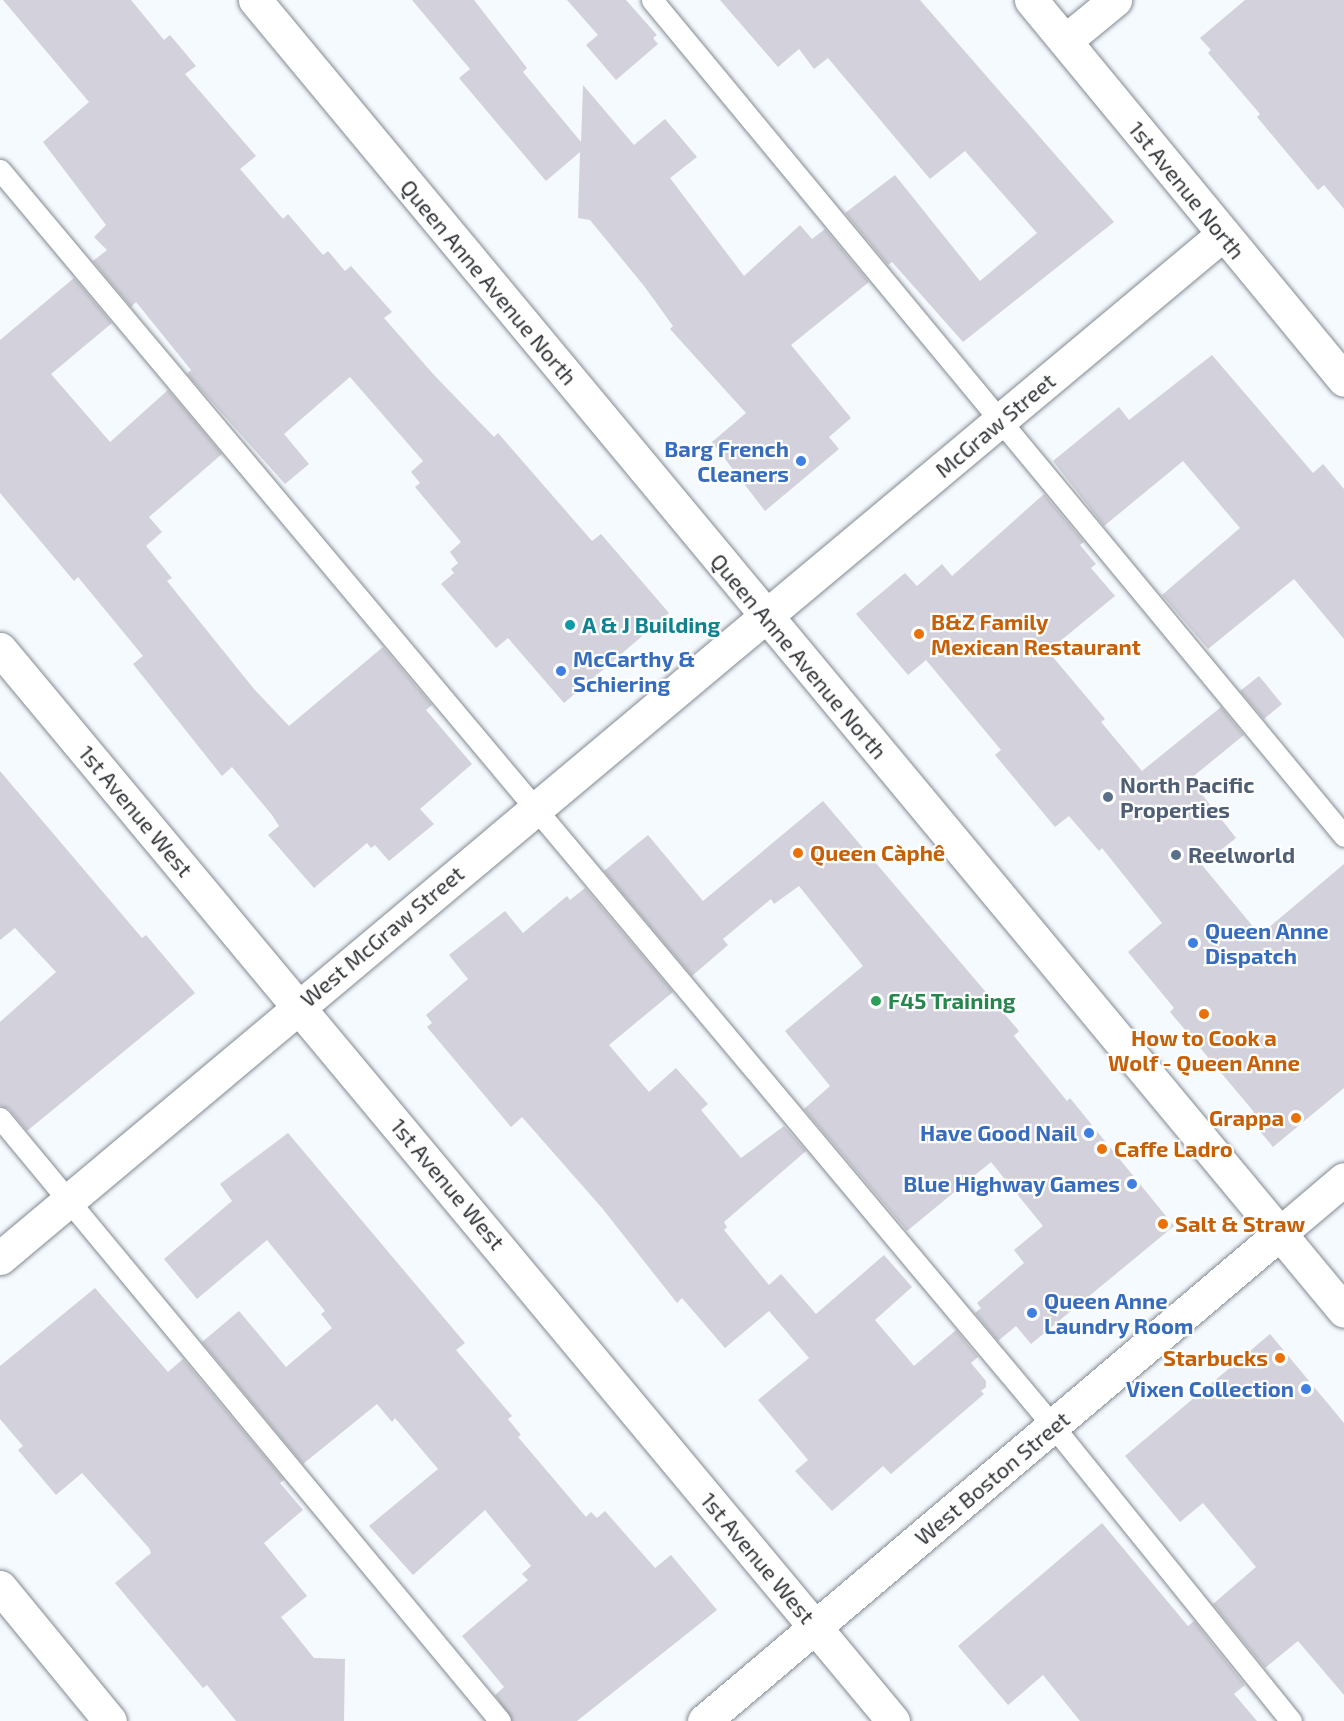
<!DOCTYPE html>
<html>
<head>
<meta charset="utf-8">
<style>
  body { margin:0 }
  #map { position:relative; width:1344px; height:1721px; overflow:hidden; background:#f5faff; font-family:"Exo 2",sans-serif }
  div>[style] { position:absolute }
  .building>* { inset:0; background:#d3d1db }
  .roads { filter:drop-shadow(0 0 2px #838b91) drop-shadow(0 0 2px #838b91) }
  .lane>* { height:21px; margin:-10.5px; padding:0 10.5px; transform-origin:10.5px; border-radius:10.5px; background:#fff }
  .street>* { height:33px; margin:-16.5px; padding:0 16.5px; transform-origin:16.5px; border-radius:16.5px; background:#fff }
  .secondary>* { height:33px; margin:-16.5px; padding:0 16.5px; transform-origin:16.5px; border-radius:16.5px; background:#fff }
  .dots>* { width:16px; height:16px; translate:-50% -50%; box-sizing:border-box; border:3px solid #fff; border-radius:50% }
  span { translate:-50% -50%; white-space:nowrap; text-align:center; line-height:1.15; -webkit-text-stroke:4.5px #fff; paint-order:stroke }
  .street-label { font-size:22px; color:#313437 }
  .shop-label { font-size:22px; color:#366cbe; font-weight:700 }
  .right { translate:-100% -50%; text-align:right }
  .left { translate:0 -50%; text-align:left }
  .food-label { font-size:22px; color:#c56008; font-weight:700 }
  .culture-label { font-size:22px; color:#0d838f; font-weight:700 }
  .service-label { font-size:22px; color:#4e5e75; font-weight:700 }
  .leisure-label { font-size:22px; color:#27864d; font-weight:700 }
</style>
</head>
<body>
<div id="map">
  <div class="building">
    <div style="clip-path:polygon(3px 0,131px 0,164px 40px,170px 35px,196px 66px,185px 74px,256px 156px,240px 169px,283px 219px,288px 214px,323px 255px,328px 251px,345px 271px,351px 266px,392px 312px,384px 318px,434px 375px,494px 437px,498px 433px,592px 541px,601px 534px,669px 613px,564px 703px,508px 638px,496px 648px,441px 584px,454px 573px,451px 569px,458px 563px,450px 552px,461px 542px,415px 487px,420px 483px,411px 472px,423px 461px,350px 377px,284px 434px,309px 464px,285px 484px,187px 374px,191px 370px,136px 302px,131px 307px,93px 261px,107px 250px,94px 237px,106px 225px,43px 142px,89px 102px)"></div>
    <div style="clip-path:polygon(412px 0,474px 0,527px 68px,523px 72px,581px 142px,583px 85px,634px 145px,665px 119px,697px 157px,670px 178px,744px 276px,800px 225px,812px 239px,825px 229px,869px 282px,791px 345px,851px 418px,829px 437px,839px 449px,765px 511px,712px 442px,746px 413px,670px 329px,673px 326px,644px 286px,590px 220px,578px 218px,580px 152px,546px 181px,459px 78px,470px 69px)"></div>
    <div style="clip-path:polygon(567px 0,626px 0,657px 35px,653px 38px,658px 44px,616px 80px,586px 45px,598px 35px)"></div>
    <div style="clip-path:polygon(720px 0,920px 0,1114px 222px,963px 342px,892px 262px,888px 265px,845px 213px,895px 175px,980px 281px,1037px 233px,965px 151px,930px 179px,828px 58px,814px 69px,799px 49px,778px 67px)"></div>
    <div style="clip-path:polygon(1245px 0,1344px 0,1344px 209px,1324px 185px,1318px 190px,1257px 117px,1260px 114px,1208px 53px,1211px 50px,1200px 38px)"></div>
    <div style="clip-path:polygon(74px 278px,112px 323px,51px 374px,110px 442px,168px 390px,222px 454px,149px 517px,162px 532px,146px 546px,172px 578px,167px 581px,254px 689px,289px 726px,383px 647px,432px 705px,426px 710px,472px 764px,420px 809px,434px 824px,389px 861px,375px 845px,371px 848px,367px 843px,314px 888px,268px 835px,279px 826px,272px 815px,232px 767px,222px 776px,133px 664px,143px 656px,78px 577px,74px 581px,0 493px,0 340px)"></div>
    <div style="clip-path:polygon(1212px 355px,1313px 473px,1323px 464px,1344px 489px,1344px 639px,1294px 579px,1208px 649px,1162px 595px,1240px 528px,1183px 461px,1104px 526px,1053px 461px,1119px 407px,1129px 420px)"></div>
    <div style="clip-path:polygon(1044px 494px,1084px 542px,1080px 545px,1096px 564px,1091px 568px,1115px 596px,1053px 647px,1057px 652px,1052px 656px,1105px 719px,1101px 722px,1142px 771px,1221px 707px,1244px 735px,1190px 779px,1236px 838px,1202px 865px,1260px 935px,1344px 864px,1344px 1088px,1273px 1147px,1248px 1117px,1254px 1112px,1170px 1012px,1174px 1008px,1128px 952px,1162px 923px,1102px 848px,1099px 851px,1069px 816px,1055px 827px,995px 755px,1001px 750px,926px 660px,908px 675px,856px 614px,905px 573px,917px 586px,942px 564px,952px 576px)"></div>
    <div style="clip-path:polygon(1259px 676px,1282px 704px,1264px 719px,1240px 691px)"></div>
    <div style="clip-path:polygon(0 771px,142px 938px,146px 935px,195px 993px,27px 1131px,9px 1109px,0 1106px,0 1022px,56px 972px,15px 928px,0 940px)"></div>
    <div style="clip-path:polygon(823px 801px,1019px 1031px,1014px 1036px,1067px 1101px,1070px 1098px,1174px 1226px,1031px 1344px,1016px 1326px,998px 1341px,975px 1313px,981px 1308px,977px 1303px,1024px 1263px,1014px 1250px,1043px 1226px,991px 1162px,907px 1231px,804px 1109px,830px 1086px,785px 1031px,863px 966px,799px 886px,774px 904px,771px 899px,723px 939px,728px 945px,692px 976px,604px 871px,648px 835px,703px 901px)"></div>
    <div style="clip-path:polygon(585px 888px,673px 992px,609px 1045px,649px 1092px,676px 1068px,708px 1104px,701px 1110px,741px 1158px,784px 1126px,806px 1151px,724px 1222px,727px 1227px,724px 1230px,769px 1285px,781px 1274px,816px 1314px,884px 1255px,912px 1287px,875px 1320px,914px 1366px,956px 1330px,978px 1357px,971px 1363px,986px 1381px,986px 1387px,981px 1391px,984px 1394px,891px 1474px,883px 1466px,832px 1511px,795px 1471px,808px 1460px,758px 1400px,809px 1358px,769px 1311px,725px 1348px,682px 1298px,677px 1303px,602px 1208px,522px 1117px,511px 1127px,427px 1027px,432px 1023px,426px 1015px,468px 979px,449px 955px,505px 911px,523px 933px,567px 896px,570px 900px)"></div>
    <div style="clip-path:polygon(288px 1133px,465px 1343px,456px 1350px,512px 1416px,508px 1419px,521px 1435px,518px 1437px,586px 1517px,591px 1512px,597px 1518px,605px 1511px,655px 1568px,671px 1555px,717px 1610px,577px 1721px,512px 1721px,495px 1695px,504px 1687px,462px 1636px,528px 1580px,522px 1574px,531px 1566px,485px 1510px,413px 1575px,369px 1526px,438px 1469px,395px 1418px,392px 1422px,377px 1404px,303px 1464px,202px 1342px,239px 1311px,286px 1367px,332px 1328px,321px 1314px,325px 1311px,267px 1240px,197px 1299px,164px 1259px,232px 1201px,220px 1184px)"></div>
    <div style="clip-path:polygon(95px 1288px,168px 1372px,183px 1359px,284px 1480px,280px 1483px,303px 1510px,264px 1543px,307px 1596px,281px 1617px,314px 1658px,345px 1659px,344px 1721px,236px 1721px,207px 1685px,203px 1688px,115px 1583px,151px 1553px,149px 1548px,82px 1473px,56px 1495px,18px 1450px,23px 1446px,0 1419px,0 1366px)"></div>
    <div style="clip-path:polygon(1270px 1334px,1344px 1423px,1344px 1695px,1298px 1641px,1265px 1668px,1213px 1604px,1256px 1567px,1203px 1503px,1180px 1522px,1125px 1456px)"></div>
    <div style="clip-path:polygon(1102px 1523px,1188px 1626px,1194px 1621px,1245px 1685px,1234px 1694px,1257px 1721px,1080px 1721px,1043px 1675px,1008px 1705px,958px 1646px)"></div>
  </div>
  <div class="roads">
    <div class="lane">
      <div style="left:652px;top:0;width:1085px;rotate:50.38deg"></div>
      <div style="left:0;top:170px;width:1639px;rotate:50.02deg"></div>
      <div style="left:1053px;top:1426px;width:379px;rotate:51.1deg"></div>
      <div style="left:0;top:1118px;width:783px;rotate:50.33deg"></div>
    </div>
    <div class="street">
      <div style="left:1031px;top:0;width:492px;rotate:50.5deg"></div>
      <div style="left:1065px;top:41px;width:65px;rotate:-39.4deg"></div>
      <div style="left:766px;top:616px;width:596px;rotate:-39.89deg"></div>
      <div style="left:0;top:649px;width:1395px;rotate:50.2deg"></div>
      <div style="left:0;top:1587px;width:173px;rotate:50.6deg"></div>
      <div style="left:704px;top:1721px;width:754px;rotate:-40.26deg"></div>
    </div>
    <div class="secondary">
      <div style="left:255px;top:0;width:1704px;rotate:50.28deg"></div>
      <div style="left:1279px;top:1234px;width:85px;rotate:-40.2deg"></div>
      <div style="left:0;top:1258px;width:999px;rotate:-39.97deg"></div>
    </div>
  </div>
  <div class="dots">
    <div style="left:801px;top:461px;background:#3f7fe0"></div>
    <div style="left:570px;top:625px;background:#0f9aa8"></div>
    <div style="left:919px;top:634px;background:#e8710a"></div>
    <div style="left:561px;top:671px;background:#3f7fe0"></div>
    <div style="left:1108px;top:797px;background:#5c6f8a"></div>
    <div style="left:798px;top:853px;background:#e8710a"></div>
    <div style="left:1176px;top:855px;background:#5c6f8a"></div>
    <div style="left:1193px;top:943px;background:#3f7fe0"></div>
    <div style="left:876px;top:1001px;background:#2e9e5b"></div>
    <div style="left:1204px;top:1014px;background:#e8710a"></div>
    <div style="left:1296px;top:1118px;background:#e8710a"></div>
    <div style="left:1089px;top:1133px;background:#3f7fe0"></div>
    <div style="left:1102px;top:1149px;background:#e8710a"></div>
    <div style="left:1132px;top:1184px;background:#3f7fe0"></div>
    <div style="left:1163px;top:1224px;background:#e8710a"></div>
    <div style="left:1032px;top:1313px;background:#3f7fe0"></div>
    <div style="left:1280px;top:1358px;background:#e8710a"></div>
    <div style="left:1306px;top:1389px;background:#3f7fe0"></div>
  </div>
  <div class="street-label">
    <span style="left:1187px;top:190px;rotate:51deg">1st Avenue North</span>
    <span style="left:489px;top:282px;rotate:50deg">Queen Anne Avenue North</span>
    <span style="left:995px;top:425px;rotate:-40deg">McGraw Street</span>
    <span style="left:799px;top:656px;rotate:50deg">Queen Anne Avenue North</span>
    <span style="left:136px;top:811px;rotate:50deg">1st Avenue West</span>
    <span style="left:382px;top:936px;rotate:-40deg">West McGraw Street</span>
    <span style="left:448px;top:1184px;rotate:50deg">1st Avenue West</span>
    <span style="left:992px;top:1478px;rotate:-40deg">West Boston Street</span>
    <span style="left:758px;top:1558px;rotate:50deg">1st Avenue West</span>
  </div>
  <div class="shop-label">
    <span class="right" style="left:789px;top:461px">Barg French<br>Cleaners</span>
    <span class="left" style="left:573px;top:671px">McCarthy &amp;<br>Schiering</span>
    <span class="left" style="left:1205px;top:943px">Queen Anne<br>Dispatch</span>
    <span class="right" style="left:1077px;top:1133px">Have Good Nail</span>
    <span class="right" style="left:1120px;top:1184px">Blue Highway Games</span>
    <span class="left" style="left:1044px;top:1313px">Queen Anne<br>Laundry Room</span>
    <span class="right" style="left:1294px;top:1389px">Vixen Collection</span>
  </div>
  <div class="food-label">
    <span class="left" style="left:931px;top:634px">B&amp;Z Family<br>Mexican Restaurant</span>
    <span class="left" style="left:810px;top:853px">Queen Càphê</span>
    <span style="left:1204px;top:1050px">How to Cook a<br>Wolf - Queen Anne</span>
    <span class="right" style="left:1284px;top:1118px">Grappa</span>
    <span class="left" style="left:1114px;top:1149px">Caffe Ladro</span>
    <span class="left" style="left:1175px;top:1224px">Salt &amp; Straw</span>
    <span class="right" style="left:1268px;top:1358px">Starbucks</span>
  </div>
  <div class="culture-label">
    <span class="left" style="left:582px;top:625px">A &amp; J Building</span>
  </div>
  <div class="service-label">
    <span class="left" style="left:1120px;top:797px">North Pacific<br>Properties</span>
    <span class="left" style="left:1188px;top:855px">Reelworld</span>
  </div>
  <div class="leisure-label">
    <span class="left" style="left:888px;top:1001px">F45 Training</span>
  </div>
</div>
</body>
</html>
